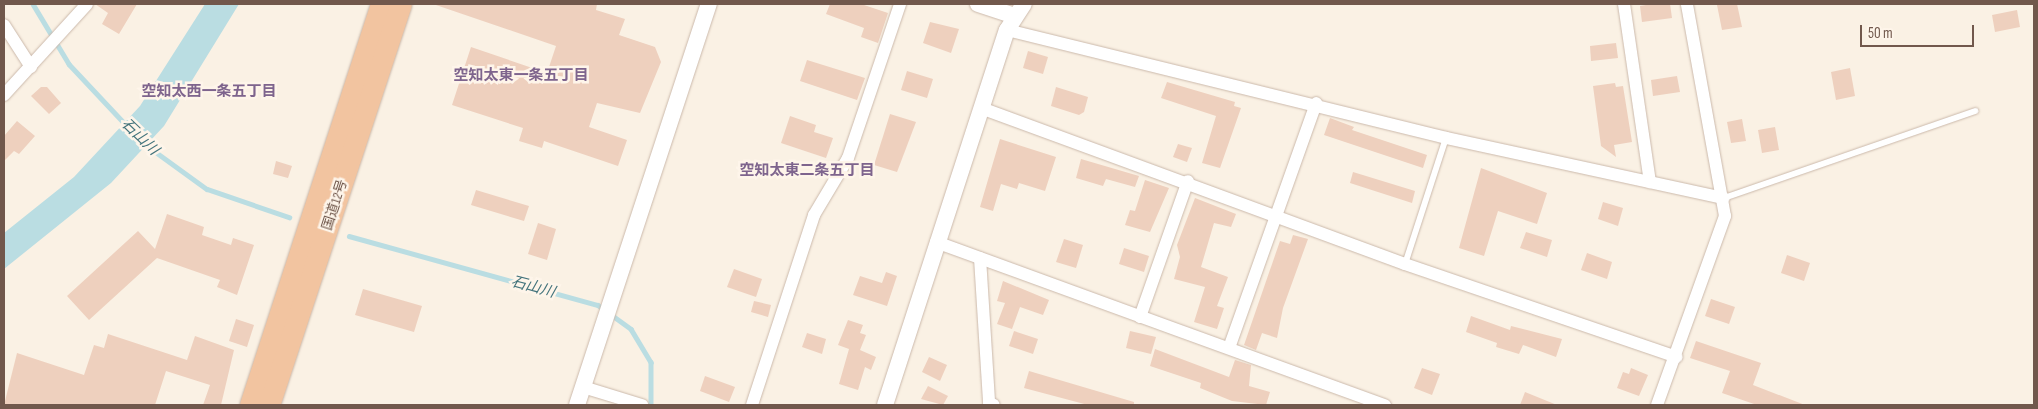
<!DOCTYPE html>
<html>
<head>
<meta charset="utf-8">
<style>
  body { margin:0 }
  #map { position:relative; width:2038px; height:409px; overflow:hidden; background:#faf1e4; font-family:"Sofia Sans Condensed","Noto Sans JP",sans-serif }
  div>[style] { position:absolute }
  .water>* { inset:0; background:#badde2 }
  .stream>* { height:4.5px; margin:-2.25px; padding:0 2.25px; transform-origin:2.25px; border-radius:2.25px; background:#badde2 }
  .building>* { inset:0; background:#eed0be }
  .roads { filter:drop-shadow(0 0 1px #cbb9ab) drop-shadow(0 0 1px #cbb9ab) }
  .service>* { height:6px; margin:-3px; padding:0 3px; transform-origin:3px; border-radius:3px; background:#fff }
  .minor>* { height:12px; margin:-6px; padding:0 6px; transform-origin:6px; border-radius:6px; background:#fff }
  .tertiary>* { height:16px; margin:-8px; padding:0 8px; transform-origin:8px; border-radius:8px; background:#fff }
  .trunk>* { height:21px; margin:-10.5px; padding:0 10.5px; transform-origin:10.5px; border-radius:10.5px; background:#f2c4a0 }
  span { translate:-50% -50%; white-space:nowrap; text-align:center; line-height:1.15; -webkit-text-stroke:5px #fef5ea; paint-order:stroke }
  .street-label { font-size:14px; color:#71584c }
  .neighbourhood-label { font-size:15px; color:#7e648d; font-weight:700 }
  .water-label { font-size:15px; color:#44747c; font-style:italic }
  .frame { position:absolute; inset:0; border:5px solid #71584c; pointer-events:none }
  .scale { position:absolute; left:1860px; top:25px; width:114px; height:22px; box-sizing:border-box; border:2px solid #71584c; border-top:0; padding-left:6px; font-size:15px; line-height:18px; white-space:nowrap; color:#71584c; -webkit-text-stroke:4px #fef5ea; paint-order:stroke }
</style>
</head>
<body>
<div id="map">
  <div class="water">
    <div style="clip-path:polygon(205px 4px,239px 4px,164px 126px,111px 183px,4px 269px,4px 233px,74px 177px,140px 106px)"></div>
  </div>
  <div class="stream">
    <div style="left:33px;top:4px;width:70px;rotate:59deg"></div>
    <div style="left:69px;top:64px;width:86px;rotate:46.9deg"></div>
    <div style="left:142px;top:142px;width:80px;rotate:35.9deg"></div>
    <div style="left:207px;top:189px;width:87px;rotate:18.9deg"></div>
    <div style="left:349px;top:236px;width:258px;rotate:15.5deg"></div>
    <div style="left:598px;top:305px;width:41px;rotate:36deg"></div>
    <div style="left:631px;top:329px;width:39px;rotate:59deg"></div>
    <div style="left:651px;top:362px;width:43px;rotate:90deg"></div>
  </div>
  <div class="building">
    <div style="clip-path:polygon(95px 4px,137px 4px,119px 34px,102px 24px,108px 13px)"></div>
    <div style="clip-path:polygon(433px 4px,597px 4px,596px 10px,625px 19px,619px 35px,655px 47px,661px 62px,640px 113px,597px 103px,589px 127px,627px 140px,618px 166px,544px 141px,542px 148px,519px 141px,523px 128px,452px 105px,471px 47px,547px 73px,556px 46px)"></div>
    <div style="clip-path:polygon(830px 4px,861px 4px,888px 13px,878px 43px,861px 37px,864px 28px,826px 14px)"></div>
    <div style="clip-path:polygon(1652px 4px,1670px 4px,1672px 18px,1642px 22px,1640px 6px)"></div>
    <div style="clip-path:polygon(1737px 4px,1742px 27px,1722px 30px,1717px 5px)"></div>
    <div style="clip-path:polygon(2017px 10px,2020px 27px,1995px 32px,1992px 15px)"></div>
    <div style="clip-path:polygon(930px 22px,959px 29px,951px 53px,923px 43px)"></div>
    <div style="clip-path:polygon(1616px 43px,1618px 58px,1591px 61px,1590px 46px)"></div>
    <div style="clip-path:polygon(1028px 51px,1048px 57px,1043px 74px,1023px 68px)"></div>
    <div style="clip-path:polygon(807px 60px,865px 78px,857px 100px,800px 81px)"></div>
    <div style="clip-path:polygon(1850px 68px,1855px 96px,1836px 100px,1831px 72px)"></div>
    <div style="clip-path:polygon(907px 71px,933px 79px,927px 98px,901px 90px)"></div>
    <div style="clip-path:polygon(1677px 76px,1680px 92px,1653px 96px,1651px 80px)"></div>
    <div style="clip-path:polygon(1167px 82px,1235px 102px,1234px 106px,1241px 108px,1220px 168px,1202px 163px,1216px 116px,1161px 98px)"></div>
    <div style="clip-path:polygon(1615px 83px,1616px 87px,1623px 86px,1632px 142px,1614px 145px,1616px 157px,1601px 146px,1593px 86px)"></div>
    <div style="clip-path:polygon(41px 87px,47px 87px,61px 103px,49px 114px,31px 96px)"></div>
    <div style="clip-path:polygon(1056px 87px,1088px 97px,1084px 112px,1079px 115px,1051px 106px)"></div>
    <div style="clip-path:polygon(890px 114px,916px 122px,897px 172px,874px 165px)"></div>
    <div style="clip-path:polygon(790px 116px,816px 125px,814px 132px,833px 138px,826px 158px,781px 143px)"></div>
    <div style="clip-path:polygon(1330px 118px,1354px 127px,1352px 130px,1427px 155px,1423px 168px,1324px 135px)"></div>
    <div style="clip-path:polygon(1742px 119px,1746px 141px,1731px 143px,1727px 122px)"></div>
    <div style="clip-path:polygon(17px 121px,35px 136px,19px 154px,14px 151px,4px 161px,4px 136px)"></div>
    <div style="clip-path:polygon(1775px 127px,1779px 150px,1762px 153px,1758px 130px)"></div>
    <div style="clip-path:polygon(1000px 139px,1056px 157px,1045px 191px,1019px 183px,1017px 189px,1001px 184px,993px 211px,980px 207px)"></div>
    <div style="clip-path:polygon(1178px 144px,1192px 148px,1187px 162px,1173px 157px)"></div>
    <div style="clip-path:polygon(1081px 159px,1139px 176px,1135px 187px,1106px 179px,1103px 186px,1076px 178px)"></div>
    <div style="clip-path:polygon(276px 161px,292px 166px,288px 178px,273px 174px)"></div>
    <div style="clip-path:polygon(1481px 168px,1547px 193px,1537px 224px,1498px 211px,1484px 256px,1459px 248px)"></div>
    <div style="clip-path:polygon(1353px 172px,1415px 191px,1412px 203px,1350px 183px)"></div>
    <div style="clip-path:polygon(1145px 180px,1169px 188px,1150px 232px,1125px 225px,1130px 210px,1135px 211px)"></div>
    <div style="clip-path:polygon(476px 190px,529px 206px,524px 221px,471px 205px)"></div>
    <div style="clip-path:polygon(1195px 198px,1236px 214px,1231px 227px,1214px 223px,1201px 267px,1228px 277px,1217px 306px,1224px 308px,1217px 329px,1194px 322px,1205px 287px,1174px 279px,1180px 257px,1177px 245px)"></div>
    <div style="clip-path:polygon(1603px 202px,1623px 208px,1618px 226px,1598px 219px)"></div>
    <div style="clip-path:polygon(167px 214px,204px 227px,202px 235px,231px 245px,233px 238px,254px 245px,237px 295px,217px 287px,220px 280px,157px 258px,89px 320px,67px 296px,138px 231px,155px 249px)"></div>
    <div style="clip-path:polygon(538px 223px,556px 229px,547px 260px,528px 254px)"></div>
    <div style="clip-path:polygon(1526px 232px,1552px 240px,1547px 257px,1520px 248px)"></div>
    <div style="clip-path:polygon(1293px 235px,1308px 239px,1283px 308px,1277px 338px,1262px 333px,1256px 350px,1244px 345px,1280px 241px,1290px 244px)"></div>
    <div style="clip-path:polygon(1064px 239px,1083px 245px,1076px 268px,1056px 262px)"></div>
    <div style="clip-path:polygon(1124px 248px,1149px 256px,1144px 272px,1119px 264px)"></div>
    <div style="clip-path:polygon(1587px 253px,1612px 262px,1607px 279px,1581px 270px)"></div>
    <div style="clip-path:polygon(1787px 255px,1810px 263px,1804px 281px,1781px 273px)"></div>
    <div style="clip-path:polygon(734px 269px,762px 279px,756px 297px,727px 287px)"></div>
    <div style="clip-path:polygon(886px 272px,897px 276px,887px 306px,853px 295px,860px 276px,882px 283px)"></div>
    <div style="clip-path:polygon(1003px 281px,1049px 300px,1043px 315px,1020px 307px,1012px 329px,997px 324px,1005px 303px,997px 301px)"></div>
    <div style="clip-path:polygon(363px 289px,422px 306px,414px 332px,355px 315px)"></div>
    <div style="clip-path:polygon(1711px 299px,1735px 307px,1729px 324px,1705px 316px)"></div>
    <div style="clip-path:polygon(754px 301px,771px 305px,768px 317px,751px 312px)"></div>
    <div style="clip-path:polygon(1471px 316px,1510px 330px,1511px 326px,1562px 339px,1556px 357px,1523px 345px,1519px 354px,1496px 347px,1497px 343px,1466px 332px)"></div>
    <div style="clip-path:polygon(236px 319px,254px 325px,247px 347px,229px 341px)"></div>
    <div style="clip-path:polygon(848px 320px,863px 325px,860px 333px,866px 335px,860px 350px,876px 357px,871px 370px,865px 367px,858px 390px,839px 384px,849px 349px,838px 345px)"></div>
    <div style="clip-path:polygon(1014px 331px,1038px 339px,1033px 354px,1009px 346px)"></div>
    <div style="clip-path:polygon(1130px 331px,1156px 337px,1151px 354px,1126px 348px)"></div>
    <div style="clip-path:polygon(807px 333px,826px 339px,822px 354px,802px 347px)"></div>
    <div style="clip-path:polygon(108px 334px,187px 360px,195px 336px,234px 350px,221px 405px,203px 405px,210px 385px,166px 371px,155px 405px,4px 405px,17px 353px,84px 375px,94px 345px,104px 348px)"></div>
    <div style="clip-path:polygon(1696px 341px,1761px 363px,1753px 385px,1805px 405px,1757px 405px,1722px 393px,1730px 371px,1690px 358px)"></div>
    <div style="clip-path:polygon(1155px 349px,1229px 377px,1235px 360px,1251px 365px,1249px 386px,1270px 392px,1266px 405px,1232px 401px,1200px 388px,1201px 383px,1150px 366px)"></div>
    <div style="clip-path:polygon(929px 357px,947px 365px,940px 381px,922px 372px)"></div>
    <div style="clip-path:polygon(1422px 368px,1440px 374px,1432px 395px,1414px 388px)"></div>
    <div style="clip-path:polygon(1631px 368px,1648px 375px,1639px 396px,1617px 388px,1623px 372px,1629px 374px)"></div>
    <div style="clip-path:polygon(1029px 371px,1134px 402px,1134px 405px,1088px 405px,1024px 388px)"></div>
    <div style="clip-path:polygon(705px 376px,735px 387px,729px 402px,700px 391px)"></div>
    <div style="clip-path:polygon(928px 386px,948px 396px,943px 405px,921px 399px)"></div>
    <div style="clip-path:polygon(1525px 392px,1557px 405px,1520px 405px)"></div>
  </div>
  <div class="roads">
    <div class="service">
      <div style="left:1724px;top:198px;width:266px;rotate:-19.1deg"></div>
      <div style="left:1405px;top:264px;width:133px;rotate:-72deg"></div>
    </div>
    <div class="minor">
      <div style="left:1624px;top:4px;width:180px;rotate:81.7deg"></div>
      <div style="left:4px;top:25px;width:50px;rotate:57.3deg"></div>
      <div style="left:1007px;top:30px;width:452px;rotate:13.8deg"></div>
      <div style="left:1446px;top:138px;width:284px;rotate:12.2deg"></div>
      <div style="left:4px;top:95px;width:123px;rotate:-47.6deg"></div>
      <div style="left:981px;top:108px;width:452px;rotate:20.2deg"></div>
      <div style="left:1405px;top:264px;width:287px;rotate:18.9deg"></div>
      <div style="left:936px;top:242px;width:478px;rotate:20deg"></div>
      <div style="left:980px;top:258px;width:145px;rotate:86.4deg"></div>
      <div style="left:989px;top:403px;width:5px;rotate:22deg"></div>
      <div style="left:1140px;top:317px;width:144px;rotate:-70.6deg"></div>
      <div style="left:1229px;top:348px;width:260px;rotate:-70.4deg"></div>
      <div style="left:583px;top:387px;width:62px;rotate:17deg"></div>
      <div style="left:752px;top:405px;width:200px;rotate:-71.9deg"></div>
      <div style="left:814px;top:215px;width:66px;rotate:-59.2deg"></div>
      <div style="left:848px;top:158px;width:163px;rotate:-71.3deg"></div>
      <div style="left:1657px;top:405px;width:201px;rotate:-70.2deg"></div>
      <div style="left:1725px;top:216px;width:215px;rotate:-100.2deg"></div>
    </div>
    <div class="tertiary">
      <div style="left:978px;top:4px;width:36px;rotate:18deg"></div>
      <div style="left:577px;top:405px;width:422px;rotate:-71.8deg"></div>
      <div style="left:885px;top:405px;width:394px;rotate:-72deg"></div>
      <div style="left:1007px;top:30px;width:31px;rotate:-57deg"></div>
    </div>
    <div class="trunk">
      <div style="left:250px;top:405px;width:422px;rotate:-71.9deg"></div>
      <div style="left:269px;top:405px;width:422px;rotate:-71.8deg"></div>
    </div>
  </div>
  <div class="street-label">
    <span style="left:335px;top:205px;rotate:-72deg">国道12号</span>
  </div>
  <div class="neighbourhood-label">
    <span style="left:521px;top:76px">空知太東一条五丁目</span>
    <span style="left:209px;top:92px">空知太西一条五丁目</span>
    <span style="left:807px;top:171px">空知太東二条五丁目</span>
  </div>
  <div class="water-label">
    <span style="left:140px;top:137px;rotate:44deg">石山川</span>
    <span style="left:533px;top:287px;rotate:15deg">石山川</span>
  </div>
  <div class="frame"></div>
  <div class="scale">50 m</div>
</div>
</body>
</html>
